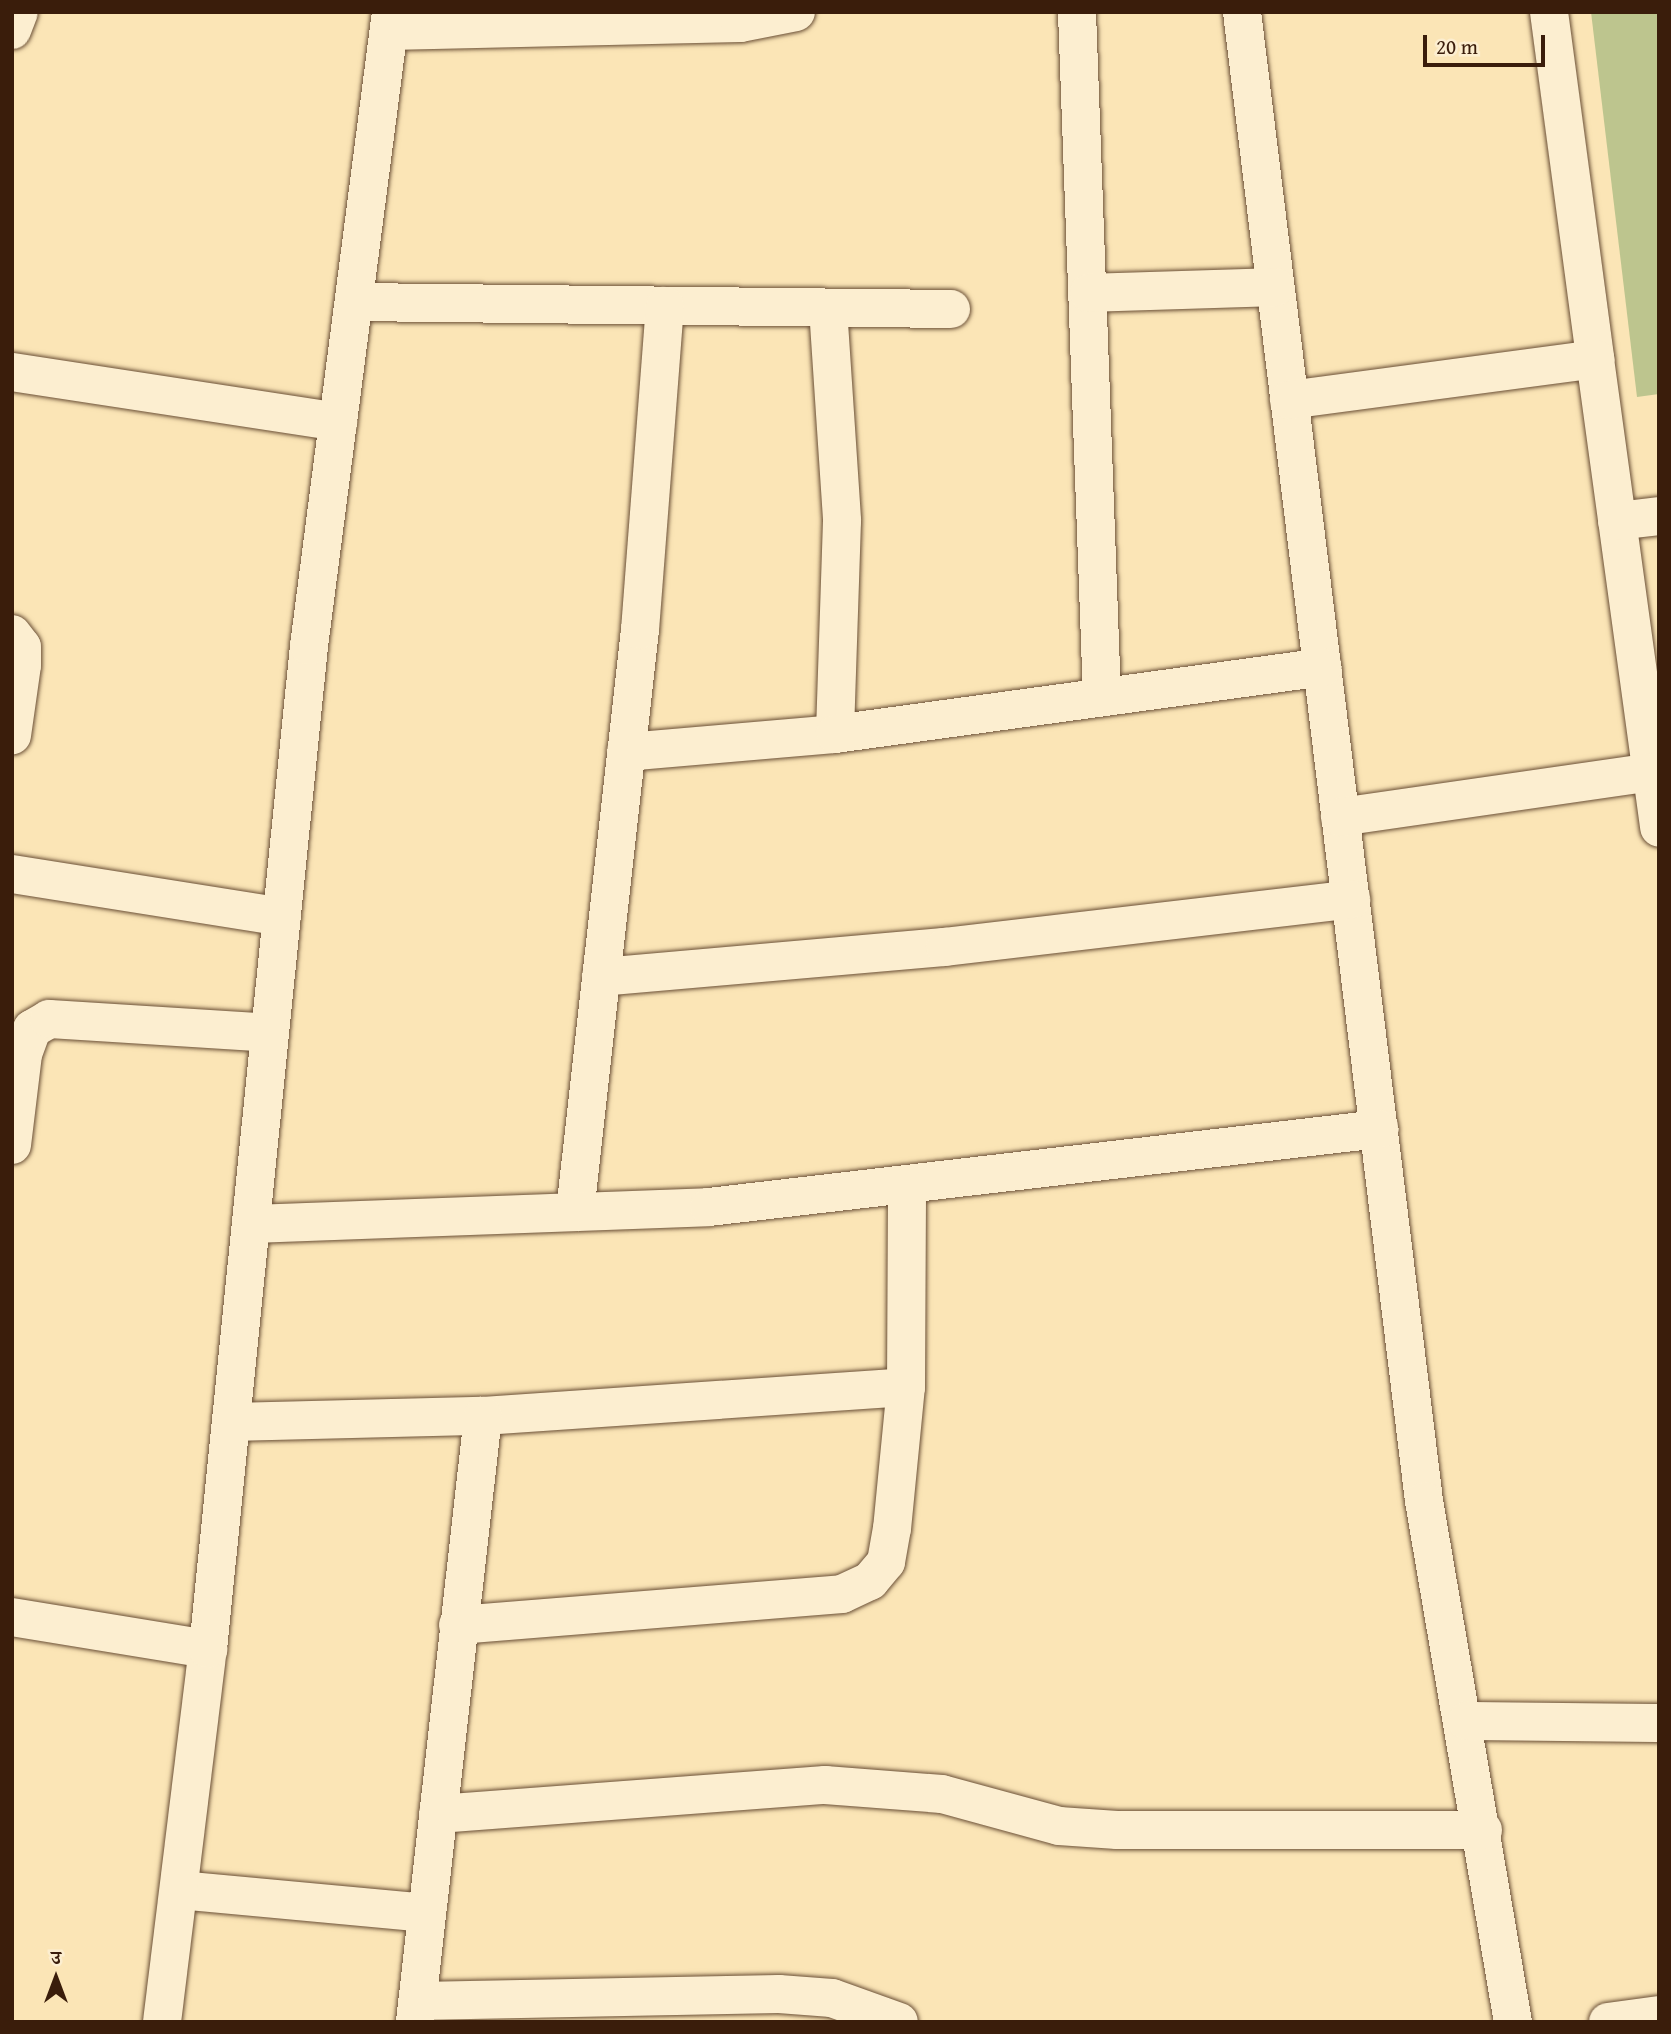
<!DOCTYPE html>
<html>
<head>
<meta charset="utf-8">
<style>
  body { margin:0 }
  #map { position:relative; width:1671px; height:2034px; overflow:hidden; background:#fbe5b6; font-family:"Gentium Book Plus","Noto Serif Devanagari",serif }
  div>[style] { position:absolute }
  .green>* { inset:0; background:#bdc58e }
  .roads { filter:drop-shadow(0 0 2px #6a4f36) drop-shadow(0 0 2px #6a4f36) }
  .minor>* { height:38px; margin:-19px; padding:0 19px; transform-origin:19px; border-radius:19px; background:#fceed0 }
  span { translate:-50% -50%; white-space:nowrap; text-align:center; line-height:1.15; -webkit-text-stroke:7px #fceed0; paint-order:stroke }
  .frame { position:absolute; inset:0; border:14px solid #3a1d0b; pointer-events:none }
  .north { position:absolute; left:21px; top:1943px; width:70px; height:70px; -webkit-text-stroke:5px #fceed0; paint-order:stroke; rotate:0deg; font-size:19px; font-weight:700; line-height:28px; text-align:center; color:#3a1d0b }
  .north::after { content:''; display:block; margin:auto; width:24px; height:32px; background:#3a1d0b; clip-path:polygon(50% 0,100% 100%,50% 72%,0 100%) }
  .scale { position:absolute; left:1423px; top:35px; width:122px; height:32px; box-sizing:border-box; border:4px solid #3a1d0b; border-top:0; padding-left:9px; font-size:21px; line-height:24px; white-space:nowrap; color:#3a1d0b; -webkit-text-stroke:5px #fceed0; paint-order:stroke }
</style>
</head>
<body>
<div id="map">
  <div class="green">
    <div style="clip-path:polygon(1591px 12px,1659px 12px,1659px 394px,1637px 397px)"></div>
  </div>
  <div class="roads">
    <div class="minor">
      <div style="left:1077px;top:12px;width:686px;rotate:87.91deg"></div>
      <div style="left:1242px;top:12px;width:1500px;rotate:83.03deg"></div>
      <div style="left:1424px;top:1501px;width:529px;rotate:80.31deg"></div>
      <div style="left:1549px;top:12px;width:350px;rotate:82.4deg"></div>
      <div style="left:12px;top:30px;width:19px;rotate:-69deg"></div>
      <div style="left:389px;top:31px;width:351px;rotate:-1.3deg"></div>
      <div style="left:740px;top:23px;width:57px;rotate:-11.1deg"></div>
      <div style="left:1089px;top:293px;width:186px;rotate:-1.8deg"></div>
      <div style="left:354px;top:302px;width:597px;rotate:0.67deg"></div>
      <div style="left:828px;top:308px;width:213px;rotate:86.2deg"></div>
      <div style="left:842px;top:521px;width:213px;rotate:91.9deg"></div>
      <div style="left:12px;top:372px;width:330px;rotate:8.7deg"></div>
      <div style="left:1289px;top:400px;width:309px;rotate:-7.6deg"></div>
      <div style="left:1595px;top:359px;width:473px;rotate:82.2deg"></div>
      <div style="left:1617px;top:521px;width:42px;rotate:-6.8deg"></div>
      <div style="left:12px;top:634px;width:16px;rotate:52deg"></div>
      <div style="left:22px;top:647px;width:18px;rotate:90deg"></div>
      <div style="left:22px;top:665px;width:71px;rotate:98.1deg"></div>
      <div style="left:626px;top:752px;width:210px;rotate:-4.9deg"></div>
      <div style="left:835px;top:734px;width:492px;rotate:-7.8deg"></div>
      <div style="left:1340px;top:817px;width:314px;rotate:-8.2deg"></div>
      <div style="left:12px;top:874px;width:273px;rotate:9deg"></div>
      <div style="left:601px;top:977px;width:345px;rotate:-5deg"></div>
      <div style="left:945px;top:947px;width:409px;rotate:-6.7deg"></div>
      <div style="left:12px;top:1145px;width:92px;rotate:-83.1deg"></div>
      <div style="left:23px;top:1054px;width:27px;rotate:-70deg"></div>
      <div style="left:32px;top:1029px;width:20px;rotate:-30deg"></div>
      <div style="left:49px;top:1019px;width:221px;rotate:3.6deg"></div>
      <div style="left:575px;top:1212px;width:586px;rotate:-83.63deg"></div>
      <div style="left:640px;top:630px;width:325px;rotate:-85.6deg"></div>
      <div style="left:251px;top:1224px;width:458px;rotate:-2.1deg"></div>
      <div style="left:709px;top:1207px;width:675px;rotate:-6.64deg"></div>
      <div style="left:231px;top:1422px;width:252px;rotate:-1.4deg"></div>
      <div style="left:483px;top:1416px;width:424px;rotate:-3.9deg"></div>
      <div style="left:12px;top:1617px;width:199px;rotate:9.3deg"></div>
      <div style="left:458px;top:1625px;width:385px;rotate:-4.6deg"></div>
      <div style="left:842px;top:1594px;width:31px;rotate:-25deg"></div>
      <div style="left:870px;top:1581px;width:25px;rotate:-50deg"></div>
      <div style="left:886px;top:1562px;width:34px;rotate:-80deg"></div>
      <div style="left:892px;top:1529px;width:143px;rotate:-84.4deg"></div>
      <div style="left:906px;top:1387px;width:199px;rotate:-89.7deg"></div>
      <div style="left:1467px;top:1721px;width:192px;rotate:0.6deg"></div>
      <div style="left:438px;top:1814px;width:388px;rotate:-4.3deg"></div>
      <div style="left:825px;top:1785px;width:117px;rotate:4.4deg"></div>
      <div style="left:942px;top:1794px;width:121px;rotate:15.3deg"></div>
      <div style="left:1059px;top:1826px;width:58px;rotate:3.9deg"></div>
      <div style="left:1117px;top:1830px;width:366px"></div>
      <div style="left:179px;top:1890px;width:249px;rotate:5.3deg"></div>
      <div style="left:418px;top:2001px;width:361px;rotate:-1.1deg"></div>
      <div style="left:779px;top:1994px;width:53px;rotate:4.3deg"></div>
      <div style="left:832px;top:1998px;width:71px;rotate:19.7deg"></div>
      <div style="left:162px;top:2022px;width:376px;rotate:-83deg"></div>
      <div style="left:208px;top:1649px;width:1008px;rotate:-84.25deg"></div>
      <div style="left:309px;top:646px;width:639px;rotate:-82.63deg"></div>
      <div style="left:415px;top:2022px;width:610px;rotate:-83.6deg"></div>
      <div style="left:1608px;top:2022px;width:51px;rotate:-7.8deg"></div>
    </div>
  </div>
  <div class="frame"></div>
  <div class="north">उ</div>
  <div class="scale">20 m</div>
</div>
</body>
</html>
